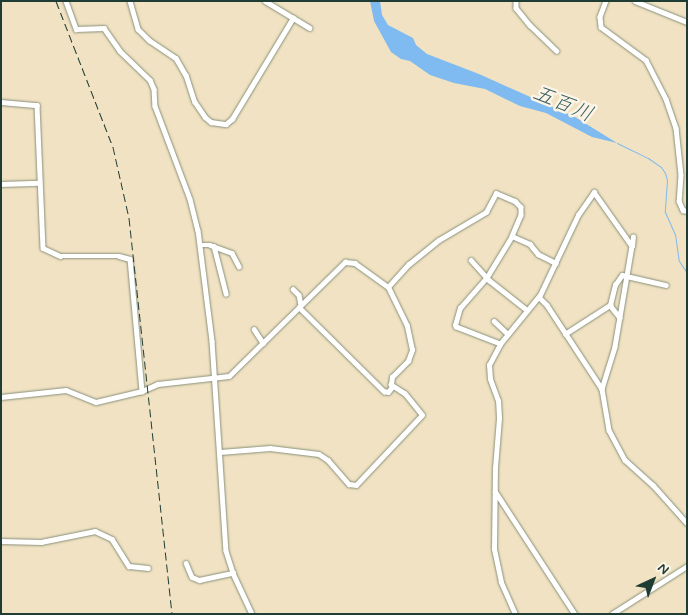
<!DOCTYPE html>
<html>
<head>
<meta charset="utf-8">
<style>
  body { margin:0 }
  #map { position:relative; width:688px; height:615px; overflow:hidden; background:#f0e2c2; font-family:Mynerve,"Klee One",sans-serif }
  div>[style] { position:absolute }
  .water>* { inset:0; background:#7fbaf0 }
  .stream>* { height:1px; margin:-0.5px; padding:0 0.5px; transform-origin:0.5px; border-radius:0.5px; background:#7fbaf0 }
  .roads { filter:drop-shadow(0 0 1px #88907b) drop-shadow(0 0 1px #88907b) }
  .minor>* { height:4.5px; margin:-2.25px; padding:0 2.25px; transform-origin:2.25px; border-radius:2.25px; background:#fff }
  .rail>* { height:1px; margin-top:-0.5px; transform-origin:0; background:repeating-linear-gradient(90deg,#1f3d34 0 8px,transparent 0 12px) }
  span { translate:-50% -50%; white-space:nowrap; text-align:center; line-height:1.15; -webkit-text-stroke:5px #fcf5e5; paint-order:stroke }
  .water-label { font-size:21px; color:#375c63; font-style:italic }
  .frame { position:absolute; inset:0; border:2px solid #1f3d34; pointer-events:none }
  .north { position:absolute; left:628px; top:555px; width:50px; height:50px; -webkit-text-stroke:4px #fcf5e5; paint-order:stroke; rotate:43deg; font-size:14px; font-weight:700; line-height:20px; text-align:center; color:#1f3d34 }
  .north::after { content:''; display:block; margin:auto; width:18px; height:22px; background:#1f3d34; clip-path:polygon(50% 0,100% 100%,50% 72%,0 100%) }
</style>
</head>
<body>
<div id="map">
  <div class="water">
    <div style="clip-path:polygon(370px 1px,380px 1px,382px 15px,388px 25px,413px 38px,416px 45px,427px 54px,479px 74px,575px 117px,617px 143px,592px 137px,546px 113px,520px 106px,485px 89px,454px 83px,430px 75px,410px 61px,401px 59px,391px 52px,374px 21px)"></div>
  </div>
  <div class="stream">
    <div style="left:617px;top:143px;width:34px;rotate:26deg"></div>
    <div style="left:648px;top:158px;width:16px;rotate:35deg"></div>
    <div style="left:661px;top:167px;width:7px;rotate:56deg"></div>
    <div style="left:665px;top:173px;width:7px;rotate:74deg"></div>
    <div style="left:667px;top:180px;width:32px;rotate:94deg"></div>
    <div style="left:665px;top:212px;width:24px;rotate:66deg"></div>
    <div style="left:675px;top:234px;width:27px;rotate:82deg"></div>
    <div style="left:679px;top:261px;width:14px;rotate:56deg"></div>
  </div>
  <div class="roads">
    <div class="minor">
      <div style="left:66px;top:1px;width:30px;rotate:70deg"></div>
      <div style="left:76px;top:29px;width:28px;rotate:-2deg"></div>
      <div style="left:104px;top:28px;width:28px;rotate:55deg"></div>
      <div style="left:120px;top:51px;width:42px;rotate:44deg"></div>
      <div style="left:150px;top:80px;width:10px;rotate:66deg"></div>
      <div style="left:154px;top:89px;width:17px;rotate:87deg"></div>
      <div style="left:155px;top:106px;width:99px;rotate:69.4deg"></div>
      <div style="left:190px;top:199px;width:32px;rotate:76deg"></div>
      <div style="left:198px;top:230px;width:112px;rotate:82.8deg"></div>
      <div style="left:212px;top:341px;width:210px;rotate:86.2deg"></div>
      <div style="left:226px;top:551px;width:23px;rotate:72deg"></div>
      <div style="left:233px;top:573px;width:45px;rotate:65.1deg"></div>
      <div style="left:130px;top:1px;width:29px;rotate:74deg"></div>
      <div style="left:138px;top:29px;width:16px;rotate:45deg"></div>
      <div style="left:149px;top:40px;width:32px;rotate:34deg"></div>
      <div style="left:176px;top:58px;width:20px;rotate:60deg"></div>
      <div style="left:186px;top:75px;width:28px;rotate:72deg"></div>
      <div style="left:195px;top:102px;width:18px;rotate:56deg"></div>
      <div style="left:205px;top:117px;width:8px;rotate:40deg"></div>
      <div style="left:211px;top:122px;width:15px;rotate:8deg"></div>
      <div style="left:226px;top:124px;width:8px;rotate:-40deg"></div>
      <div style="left:232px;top:119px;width:118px;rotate:-58.9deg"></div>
      <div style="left:265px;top:1px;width:52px;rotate:31deg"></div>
      <div style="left:516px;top:1px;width:7px;rotate:90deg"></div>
      <div style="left:516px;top:8px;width:22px;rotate:51deg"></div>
      <div style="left:530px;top:25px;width:37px;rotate:44deg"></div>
      <div style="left:606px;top:1px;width:17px;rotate:111deg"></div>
      <div style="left:600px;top:17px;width:10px;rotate:84deg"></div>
      <div style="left:601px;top:27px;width:56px;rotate:36.3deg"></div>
      <div style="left:646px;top:60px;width:44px;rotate:62.9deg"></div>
      <div style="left:666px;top:99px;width:31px;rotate:71deg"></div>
      <div style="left:676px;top:128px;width:47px;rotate:83.9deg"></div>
      <div style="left:681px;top:175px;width:26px;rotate:94deg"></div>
      <div style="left:679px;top:201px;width:10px;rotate:66deg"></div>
      <div style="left:683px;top:210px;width:4px;rotate:14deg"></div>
      <div style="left:635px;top:1px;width:56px;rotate:22deg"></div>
      <div style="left:1px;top:102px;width:36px;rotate:5deg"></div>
      <div style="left:37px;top:105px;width:143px;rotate:87.6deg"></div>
      <div style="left:43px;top:248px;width:19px;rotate:25deg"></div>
      <div style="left:60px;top:256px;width:59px"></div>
      <div style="left:119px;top:256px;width:11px;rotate:15deg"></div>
      <div style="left:130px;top:259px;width:133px;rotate:84.8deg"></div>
      <div style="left:1px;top:184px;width:38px;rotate:-2deg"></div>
      <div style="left:200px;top:245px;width:10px"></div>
      <div style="left:210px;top:245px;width:23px;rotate:20deg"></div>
      <div style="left:232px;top:253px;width:15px;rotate:62deg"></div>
      <div style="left:214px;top:246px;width:49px;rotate:75.7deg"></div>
      <div style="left:632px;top:246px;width:9px;rotate:-84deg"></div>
      <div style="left:471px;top:260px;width:27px;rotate:48deg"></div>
      <div style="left:489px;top:280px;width:48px;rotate:38.3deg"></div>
      <div style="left:293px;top:289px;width:8px;rotate:45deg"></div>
      <div style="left:299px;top:295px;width:10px;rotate:79deg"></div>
      <div style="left:539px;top:297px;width:11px;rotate:45deg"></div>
      <div style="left:547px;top:305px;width:100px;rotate:56.8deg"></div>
      <div style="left:610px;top:305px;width:16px;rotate:52deg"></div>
      <div style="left:299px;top:307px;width:120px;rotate:44.7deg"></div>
      <div style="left:384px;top:391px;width:4px;rotate:14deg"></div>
      <div style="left:388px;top:392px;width:6px;rotate:-51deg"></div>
      <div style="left:494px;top:321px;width:19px;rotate:43deg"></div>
      <div style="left:254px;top:329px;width:17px;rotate:57deg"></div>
      <div style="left:565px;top:334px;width:54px;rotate:-32.8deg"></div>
      <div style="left:610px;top:305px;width:21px;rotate:-76deg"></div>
      <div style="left:615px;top:285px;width:12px;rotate:-55deg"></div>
      <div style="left:622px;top:275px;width:45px;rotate:12.8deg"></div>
      <div style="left:500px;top:344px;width:47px;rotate:-158.9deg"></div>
      <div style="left:456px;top:327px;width:2px;rotate:-117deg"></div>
      <div style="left:455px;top:325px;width:18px;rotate:-74deg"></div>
      <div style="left:460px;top:308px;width:41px;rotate:-48.9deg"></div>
      <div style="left:487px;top:277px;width:48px;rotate:-58.6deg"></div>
      <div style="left:1px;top:397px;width:65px;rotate:-6.1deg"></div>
      <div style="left:66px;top:390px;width:32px;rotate:22deg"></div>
      <div style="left:96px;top:402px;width:47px;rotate:-13.4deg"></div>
      <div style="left:142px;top:391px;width:17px;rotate:-24deg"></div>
      <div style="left:158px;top:384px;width:71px;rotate:-6.4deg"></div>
      <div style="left:229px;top:376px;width:163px;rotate:-44.5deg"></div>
      <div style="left:345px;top:262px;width:10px;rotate:6deg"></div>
      <div style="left:355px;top:263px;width:41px;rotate:36deg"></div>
      <div style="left:388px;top:287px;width:31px;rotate:-48deg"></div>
      <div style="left:409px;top:264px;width:38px;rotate:-39deg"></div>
      <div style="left:439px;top:240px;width:55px;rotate:-30.8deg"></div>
      <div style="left:486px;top:212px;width:21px;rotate:-62deg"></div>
      <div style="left:496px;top:193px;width:21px;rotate:23deg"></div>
      <div style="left:515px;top:201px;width:8px;rotate:45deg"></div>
      <div style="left:521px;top:207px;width:8px;rotate:90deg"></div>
      <div style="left:521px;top:215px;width:23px;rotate:113deg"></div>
      <div style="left:512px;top:236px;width:20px;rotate:24deg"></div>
      <div style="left:530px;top:244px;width:13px;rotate:51deg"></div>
      <div style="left:538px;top:254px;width:20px;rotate:27deg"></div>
      <div style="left:220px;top:452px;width:50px;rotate:-4.6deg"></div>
      <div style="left:270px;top:448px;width:49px;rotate:7deg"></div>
      <div style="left:319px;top:454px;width:11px;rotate:34deg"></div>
      <div style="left:328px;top:460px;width:32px;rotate:49deg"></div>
      <div style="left:349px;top:484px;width:7px;rotate:8deg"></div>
      <div style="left:356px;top:485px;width:96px;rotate:-46.7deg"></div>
      <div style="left:422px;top:415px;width:27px;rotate:-129deg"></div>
      <div style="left:405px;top:394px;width:17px;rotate:-147deg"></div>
      <div style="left:391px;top:385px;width:8px;rotate:-83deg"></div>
      <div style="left:392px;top:377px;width:23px;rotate:-45deg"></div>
      <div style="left:408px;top:361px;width:12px;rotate:-70deg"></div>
      <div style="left:412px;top:350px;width:25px;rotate:-102deg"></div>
      <div style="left:407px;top:326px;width:43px;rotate:-116deg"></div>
      <div style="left:495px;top:491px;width:147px;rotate:57deg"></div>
      <div style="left:1px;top:541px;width:40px;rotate:1.4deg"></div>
      <div style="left:41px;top:542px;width:55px;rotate:-11.5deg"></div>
      <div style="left:95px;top:531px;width:19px;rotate:25deg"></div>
      <div style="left:112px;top:539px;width:32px;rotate:58deg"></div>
      <div style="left:129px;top:566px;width:19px;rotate:6deg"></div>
      <div style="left:186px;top:563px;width:15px;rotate:67deg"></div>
      <div style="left:192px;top:577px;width:8px;rotate:23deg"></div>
      <div style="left:199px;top:580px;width:35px;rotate:-12deg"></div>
      <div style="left:515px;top:614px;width:35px;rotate:-114deg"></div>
      <div style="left:501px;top:582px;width:34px;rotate:-102deg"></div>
      <div style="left:494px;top:549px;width:81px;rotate:-89.3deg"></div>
      <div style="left:495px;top:468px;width:50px;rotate:-85.4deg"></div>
      <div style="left:499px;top:418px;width:17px;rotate:-93deg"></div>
      <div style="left:498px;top:401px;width:23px;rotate:-110deg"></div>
      <div style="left:490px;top:379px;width:14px;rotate:-94deg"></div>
      <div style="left:489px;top:365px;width:24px;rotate:-62deg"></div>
      <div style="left:500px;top:344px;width:63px;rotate:-50.8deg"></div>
      <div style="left:540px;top:295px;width:89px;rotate:-64.6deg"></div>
      <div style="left:578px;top:215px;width:28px;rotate:-55deg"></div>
      <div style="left:594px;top:192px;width:66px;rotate:54.9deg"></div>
      <div style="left:632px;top:246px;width:102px;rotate:99.6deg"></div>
      <div style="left:615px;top:347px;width:44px;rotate:107.2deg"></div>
      <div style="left:602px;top:389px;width:42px;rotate:80.3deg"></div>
      <div style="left:609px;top:430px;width:34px;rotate:62deg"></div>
      <div style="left:625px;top:460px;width:38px;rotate:42deg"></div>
      <div style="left:653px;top:485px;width:51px;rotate:48.2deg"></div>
      <div style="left:612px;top:614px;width:89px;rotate:-32.6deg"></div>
    </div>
  </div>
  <div class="rail">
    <div style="left:56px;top:1px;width:157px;rotate:68.7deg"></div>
    <div style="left:113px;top:147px;width:73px;rotate:77.3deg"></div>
    <div style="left:129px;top:218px;width:398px;rotate:83.8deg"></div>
  </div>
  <div class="water-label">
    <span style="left:563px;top:104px;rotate:23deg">五百川</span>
  </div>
  <div class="frame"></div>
  <div class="north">N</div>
</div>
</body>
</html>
